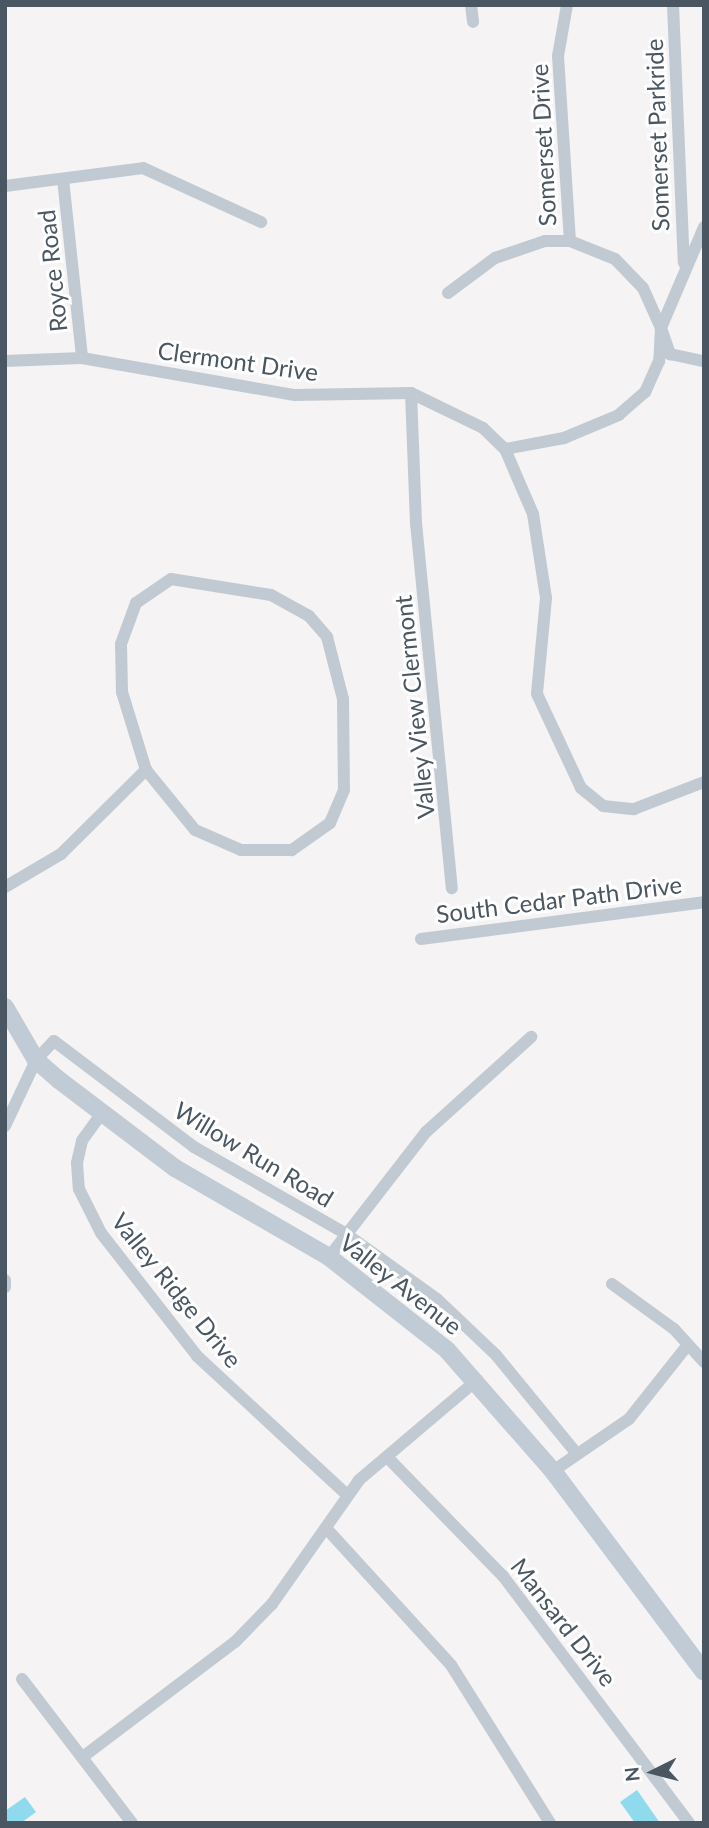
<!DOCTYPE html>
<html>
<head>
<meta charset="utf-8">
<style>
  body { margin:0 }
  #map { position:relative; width:709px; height:1828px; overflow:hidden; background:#f5f3f3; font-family:Lato,sans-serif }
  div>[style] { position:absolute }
  .water>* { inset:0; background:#90daee }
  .street>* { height:12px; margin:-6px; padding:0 6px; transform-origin:6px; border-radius:6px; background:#c1cad2 }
  .secondary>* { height:18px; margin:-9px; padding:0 9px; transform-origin:9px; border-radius:9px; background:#c1cbd6 }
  span { translate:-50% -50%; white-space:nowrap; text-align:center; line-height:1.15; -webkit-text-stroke:6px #fff; paint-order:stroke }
  .street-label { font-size:24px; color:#4a5661 }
  .frame { position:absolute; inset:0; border:7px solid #4a5661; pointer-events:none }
  .north { position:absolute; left:618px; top:1737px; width:70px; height:70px; -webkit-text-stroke:5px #fff; paint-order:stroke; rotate:264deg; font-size:19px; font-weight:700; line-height:28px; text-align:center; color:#4a5661 }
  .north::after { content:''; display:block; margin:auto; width:24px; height:32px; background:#4a5661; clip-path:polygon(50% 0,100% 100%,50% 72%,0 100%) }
</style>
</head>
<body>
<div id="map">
  <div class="water">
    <div style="clip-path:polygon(637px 1790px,660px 1823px,635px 1823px,620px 1802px)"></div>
    <div style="clip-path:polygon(25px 1797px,36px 1812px,21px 1823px,5px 1823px,5px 1811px)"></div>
  </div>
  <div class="street">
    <div style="left:471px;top:5px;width:17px;rotate:83deg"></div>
    <div style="left:567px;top:5px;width:52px;rotate:100deg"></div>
    <div style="left:558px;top:56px;width:185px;rotate:86.3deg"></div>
    <div style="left:673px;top:5px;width:258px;rotate:87.6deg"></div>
    <div style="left:63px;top:179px;width:180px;rotate:83.9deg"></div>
    <div style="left:5px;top:186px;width:139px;rotate:-7.4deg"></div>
    <div style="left:143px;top:168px;width:130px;rotate:24.6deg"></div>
    <div style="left:704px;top:227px;width:110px;rotate:113.1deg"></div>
    <div style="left:661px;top:328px;width:28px;rotate:71deg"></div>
    <div style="left:670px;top:354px;width:35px;rotate:12deg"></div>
    <div style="left:448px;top:293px;width:59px;rotate:-36.7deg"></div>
    <div style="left:495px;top:258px;width:53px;rotate:-18.8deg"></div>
    <div style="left:545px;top:241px;width:25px"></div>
    <div style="left:570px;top:241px;width:48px;rotate:21.8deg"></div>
    <div style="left:615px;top:259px;width:40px;rotate:46deg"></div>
    <div style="left:643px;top:288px;width:44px;rotate:65.8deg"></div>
    <div style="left:661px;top:328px;width:33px;rotate:93deg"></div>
    <div style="left:659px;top:361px;width:34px;rotate:114deg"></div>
    <div style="left:645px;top:392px;width:35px;rotate:139deg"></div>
    <div style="left:619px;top:415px;width:60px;rotate:157.3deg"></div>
    <div style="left:564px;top:438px;width:60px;rotate:169.4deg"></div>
    <div style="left:5px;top:361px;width:77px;rotate:-2.2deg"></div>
    <div style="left:82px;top:358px;width:216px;rotate:9.9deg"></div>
    <div style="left:295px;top:395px;width:116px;rotate:-1deg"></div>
    <div style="left:411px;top:393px;width:80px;rotate:25.9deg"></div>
    <div style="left:483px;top:428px;width:30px;rotate:44deg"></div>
    <div style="left:505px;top:449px;width:71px;rotate:66.7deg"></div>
    <div style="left:533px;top:514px;width:85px;rotate:81.2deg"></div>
    <div style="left:546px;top:598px;width:96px;rotate:95.4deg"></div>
    <div style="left:537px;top:694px;width:104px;rotate:64.9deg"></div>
    <div style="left:581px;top:788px;width:28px;rotate:39deg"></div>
    <div style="left:603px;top:806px;width:31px;rotate:6deg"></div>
    <div style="left:634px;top:809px;width:75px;rotate:-21.1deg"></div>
    <div style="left:411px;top:393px;width:130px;rotate:87.8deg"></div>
    <div style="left:416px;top:523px;width:367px;rotate:84.4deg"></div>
    <div style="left:171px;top:579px;width:101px;rotate:9.1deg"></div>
    <div style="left:271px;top:595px;width:43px;rotate:28.9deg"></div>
    <div style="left:309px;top:616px;width:28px;rotate:49deg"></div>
    <div style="left:327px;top:637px;width:64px;rotate:75.5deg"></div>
    <div style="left:343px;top:699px;width:91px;rotate:89.4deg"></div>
    <div style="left:344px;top:790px;width:36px;rotate:113deg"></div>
    <div style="left:330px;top:823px;width:47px;rotate:144.6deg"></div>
    <div style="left:292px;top:850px;width:51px;rotate:180deg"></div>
    <div style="left:241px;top:850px;width:50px;rotate:-156.5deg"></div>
    <div style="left:195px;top:830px;width:77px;rotate:-129.2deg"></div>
    <div style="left:146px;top:770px;width:82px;rotate:-107.1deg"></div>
    <div style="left:122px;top:692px;width:48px;rotate:-91.2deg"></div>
    <div style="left:121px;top:644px;width:44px;rotate:-69.9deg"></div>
    <div style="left:136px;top:603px;width:42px;rotate:-34.4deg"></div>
    <div style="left:5px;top:887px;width:65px;rotate:-30.5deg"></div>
    <div style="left:61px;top:854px;width:120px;rotate:-44.7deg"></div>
    <div style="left:421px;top:939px;width:285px;rotate:-7.4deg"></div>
    <div style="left:102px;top:1113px;width:34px;rotate:126deg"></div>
    <div style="left:82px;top:1141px;width:23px;rotate:103deg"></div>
    <div style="left:77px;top:1163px;width:26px;rotate:86deg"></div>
    <div style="left:79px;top:1189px;width:49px;rotate:63.4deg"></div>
    <div style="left:101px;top:1233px;width:156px;rotate:52deg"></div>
    <div style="left:197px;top:1356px;width:203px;rotate:42.8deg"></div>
    <div style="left:5px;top:1126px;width:73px;rotate:-64.8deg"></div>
    <div style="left:36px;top:1060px;width:26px;rotate:-47deg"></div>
    <div style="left:54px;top:1041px;width:176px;rotate:37.1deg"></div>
    <div style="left:194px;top:1147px;width:174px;rotate:29.7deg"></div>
    <div style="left:345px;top:1233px;width:113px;rotate:35.7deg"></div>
    <div style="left:437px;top:1299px;width:81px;rotate:43.5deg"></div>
    <div style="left:496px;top:1355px;width:128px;rotate:50.7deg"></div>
    <div style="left:329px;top:1257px;width:158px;rotate:-52.2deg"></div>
    <div style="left:426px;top:1132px;width:142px;rotate:-42.1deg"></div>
    <div style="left:5px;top:1280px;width:7px;rotate:90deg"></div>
    <div style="left:612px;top:1284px;width:77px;rotate:36deg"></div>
    <div style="left:674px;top:1329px;width:45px;rotate:47.7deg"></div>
    <div style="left:390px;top:1460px;width:162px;rotate:45.8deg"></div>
    <div style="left:503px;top:1576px;width:309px;rotate:53deg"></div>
    <div style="left:553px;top:1471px;width:92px;rotate:-34.4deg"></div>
    <div style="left:629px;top:1419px;width:92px;rotate:-51.6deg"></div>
    <div style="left:326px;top:1528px;width:185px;rotate:47.6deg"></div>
    <div style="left:451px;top:1665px;width:186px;rotate:57.9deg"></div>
    <div style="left:22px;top:1679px;width:181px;rotate:52.6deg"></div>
    <div style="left:84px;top:1756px;width:189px;rotate:-37.1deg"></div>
    <div style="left:235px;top:1642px;width:53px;rotate:-45.8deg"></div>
    <div style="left:272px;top:1604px;width:151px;rotate:-54.9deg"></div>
    <div style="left:359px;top:1480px;width:155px;rotate:-40.3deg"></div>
  </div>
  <div class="secondary">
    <div style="left:5px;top:1007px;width:61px;rotate:59.7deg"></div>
    <div style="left:36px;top:1060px;width:30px;rotate:41deg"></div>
    <div style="left:59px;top:1080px;width:146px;rotate:37.2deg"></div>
    <div style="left:175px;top:1168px;width:178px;rotate:30deg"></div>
    <div style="left:329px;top:1257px;width:150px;rotate:38.2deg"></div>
    <div style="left:447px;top:1350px;width:161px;rotate:48.8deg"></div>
    <div style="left:553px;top:1471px;width:251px;rotate:53.1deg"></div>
  </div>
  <div class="street-label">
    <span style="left:657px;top:135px;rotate:-92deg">Somerset Parkride</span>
    <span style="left:543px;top:145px;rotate:-93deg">Somerset Drive</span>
    <span style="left:52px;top:271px;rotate:-96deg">Royce Road</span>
    <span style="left:238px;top:361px;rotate:8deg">Clermont Drive</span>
    <span style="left:414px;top:707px;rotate:-96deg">Valley View Clermont</span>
    <span style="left:559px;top:899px;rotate:-7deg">South Cedar Path Drive</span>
    <span style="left:254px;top:1154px;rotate:31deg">Willow Run Road</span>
    <span style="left:401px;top:1284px;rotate:38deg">Valley Avenue</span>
    <span style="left:177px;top:1290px;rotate:51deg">Valley Ridge Drive</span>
    <span style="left:564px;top:1622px;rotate:52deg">Mansard Drive</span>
  </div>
  <div class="frame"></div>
  <div class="north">N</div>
</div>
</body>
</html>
